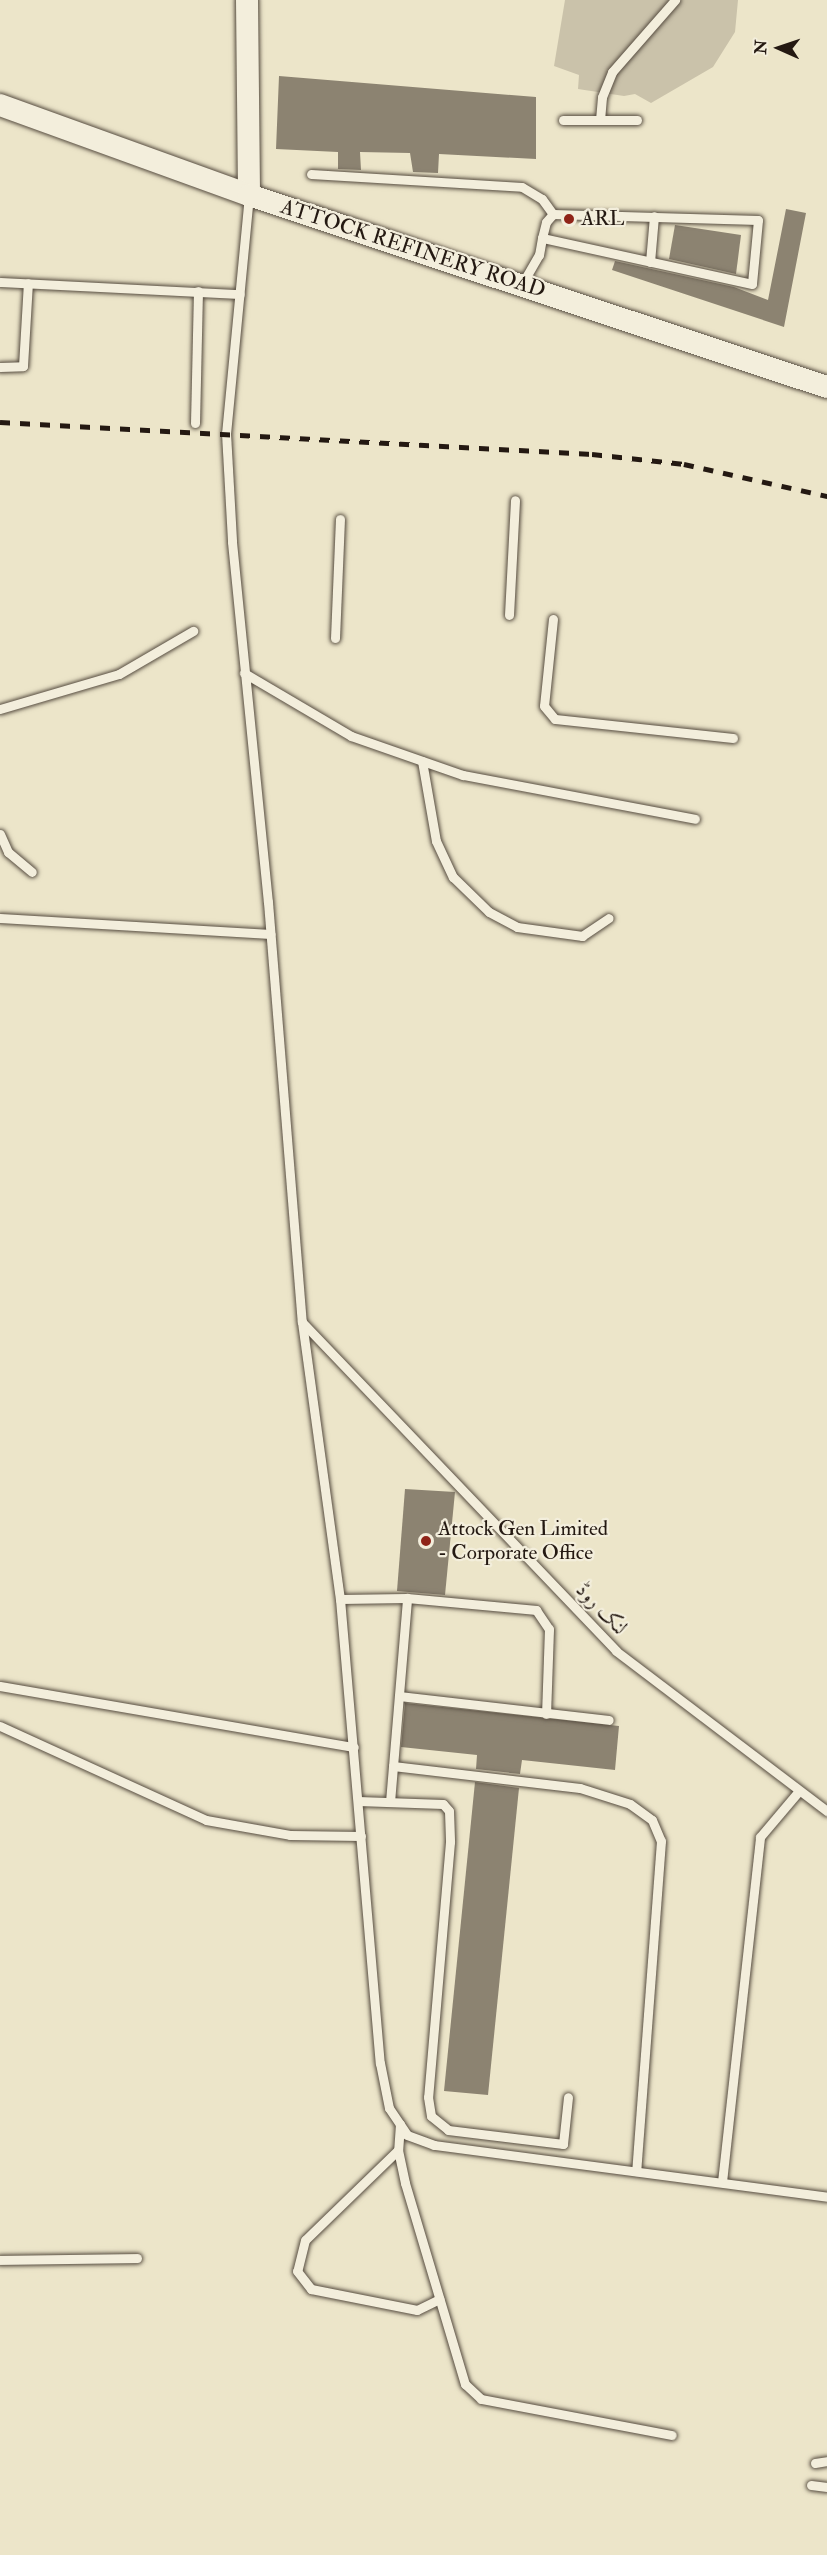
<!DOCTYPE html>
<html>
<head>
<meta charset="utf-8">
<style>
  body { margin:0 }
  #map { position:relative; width:827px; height:2555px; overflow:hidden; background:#ece5c9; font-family:"IM FELL Double Pica",Amiri,serif }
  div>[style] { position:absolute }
  .green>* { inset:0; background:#cac2aa }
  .building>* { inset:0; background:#8c8371 }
  .roads { filter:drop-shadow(0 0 2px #564c40) drop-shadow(0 0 2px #564c40) }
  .service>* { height:9px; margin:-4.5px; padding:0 4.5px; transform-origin:4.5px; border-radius:4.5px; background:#f3eedc }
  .tertiary>* { height:22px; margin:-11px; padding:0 11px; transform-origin:11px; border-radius:11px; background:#f3eedc }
  .rail>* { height:4.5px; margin-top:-2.25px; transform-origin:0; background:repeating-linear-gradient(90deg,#241912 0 10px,transparent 0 20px) }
  .dots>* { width:16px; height:16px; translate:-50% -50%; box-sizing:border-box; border:3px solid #f3eedc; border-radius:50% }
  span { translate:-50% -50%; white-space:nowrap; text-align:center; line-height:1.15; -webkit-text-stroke:4.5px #f3eedc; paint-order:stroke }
  .poi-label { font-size:21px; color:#241912 }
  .left { translate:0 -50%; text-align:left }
  .street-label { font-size:21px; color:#241912 }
  .north { position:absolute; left:749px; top:18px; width:60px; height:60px; -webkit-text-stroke:4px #f3eedc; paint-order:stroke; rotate:273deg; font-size:16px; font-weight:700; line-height:24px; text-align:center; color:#241912 }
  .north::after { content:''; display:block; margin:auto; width:21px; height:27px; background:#241912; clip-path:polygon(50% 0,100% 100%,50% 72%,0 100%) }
</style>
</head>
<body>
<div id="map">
  <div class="green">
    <div style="clip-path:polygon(565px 0,738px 0,735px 32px,713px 67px,651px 103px,635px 94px,624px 96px,578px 89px,579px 75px,554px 66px)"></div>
  </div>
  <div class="building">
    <div style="clip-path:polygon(279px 76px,536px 97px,536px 159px,439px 154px,438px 173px,413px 172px,410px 153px,360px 152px,361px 170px,338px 169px,338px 152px,276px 149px)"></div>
    <div style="clip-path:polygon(786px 209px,806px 213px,784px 327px,612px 270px,615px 261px,734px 287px,768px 300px)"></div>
    <div style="clip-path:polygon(675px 225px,741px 235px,736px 274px,669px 259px)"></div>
    <div style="clip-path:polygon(405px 1489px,455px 1492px,445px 1595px,397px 1591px)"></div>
    <div style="clip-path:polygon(405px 1703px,619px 1726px,615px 1770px,522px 1760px,520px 1774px,476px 1769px,477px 1755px,401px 1747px)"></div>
    <div style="clip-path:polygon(475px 1782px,519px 1788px,488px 2095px,444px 2091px)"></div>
  </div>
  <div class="roads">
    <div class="service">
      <div style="left:563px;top:120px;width:74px"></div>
      <div style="left:600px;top:120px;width:23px;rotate:-85deg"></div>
      <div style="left:602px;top:97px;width:27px;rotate:-68deg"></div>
      <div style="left:612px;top:72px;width:96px;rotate:-48.8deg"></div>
      <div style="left:311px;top:174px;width:211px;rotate:3.5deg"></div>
      <div style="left:522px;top:187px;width:23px;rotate:31deg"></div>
      <div style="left:542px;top:199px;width:19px;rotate:54deg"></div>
      <div style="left:249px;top:195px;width:239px;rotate:95.5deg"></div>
      <div style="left:226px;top:433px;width:109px;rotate:86.8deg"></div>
      <div style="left:232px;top:542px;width:362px;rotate:84.3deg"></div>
      <div style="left:268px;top:902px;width:421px;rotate:85.4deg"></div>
      <div style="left:302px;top:1322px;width:280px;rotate:82.2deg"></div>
      <div style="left:340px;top:1599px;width:466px;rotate:85.1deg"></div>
      <div style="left:380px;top:2063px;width:46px;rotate:78.7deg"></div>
      <div style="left:389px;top:2108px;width:32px;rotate:56deg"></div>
      <div style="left:407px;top:2135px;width:29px;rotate:20deg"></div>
      <div style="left:434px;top:2145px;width:396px;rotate:7.5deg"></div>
      <div style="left:650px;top:262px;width:46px;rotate:-85deg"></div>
      <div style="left:0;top:282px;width:240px;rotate:2.9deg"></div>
      <div style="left:522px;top:284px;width:34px;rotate:-60deg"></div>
      <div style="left:539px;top:255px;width:17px;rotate:-80deg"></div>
      <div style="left:542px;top:238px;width:16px;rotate:-76deg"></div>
      <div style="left:546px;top:222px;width:11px;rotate:-49deg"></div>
      <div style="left:553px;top:214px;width:205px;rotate:1.7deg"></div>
      <div style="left:758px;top:220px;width:64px;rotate:95.4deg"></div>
      <div style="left:752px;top:284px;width:215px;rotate:-167.6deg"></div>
      <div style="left:0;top:367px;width:23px;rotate:-2deg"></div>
      <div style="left:23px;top:366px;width:83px;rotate:-86.6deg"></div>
      <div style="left:195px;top:423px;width:132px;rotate:-88.7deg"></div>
      <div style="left:509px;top:615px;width:115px;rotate:-87deg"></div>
      <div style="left:553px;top:619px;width:87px;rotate:95.9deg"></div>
      <div style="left:544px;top:706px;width:17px;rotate:50deg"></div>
      <div style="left:555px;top:719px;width:179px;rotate:6.1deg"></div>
      <div style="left:335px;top:638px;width:119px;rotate:-87.6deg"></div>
      <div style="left:244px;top:673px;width:124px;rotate:30.5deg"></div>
      <div style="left:351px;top:736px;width:119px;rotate:19.2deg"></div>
      <div style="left:463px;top:775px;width:236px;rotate:10.7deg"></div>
      <div style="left:0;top:709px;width:124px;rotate:-16.4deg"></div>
      <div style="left:119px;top:674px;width:86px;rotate:-30.2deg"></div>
      <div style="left:422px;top:761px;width:81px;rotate:80.1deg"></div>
      <div style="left:436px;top:841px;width:40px;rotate:65deg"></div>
      <div style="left:453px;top:877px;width:50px;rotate:44.2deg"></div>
      <div style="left:489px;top:912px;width:32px;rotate:28deg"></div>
      <div style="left:517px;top:927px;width:66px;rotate:7.9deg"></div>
      <div style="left:582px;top:936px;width:32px;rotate:-34deg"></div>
      <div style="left:0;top:834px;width:20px;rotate:66deg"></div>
      <div style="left:8px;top:852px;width:31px;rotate:40deg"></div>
      <div style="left:0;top:918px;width:271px;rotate:3.4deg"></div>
      <div style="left:302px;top:1322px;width:455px;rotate:46.3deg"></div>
      <div style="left:616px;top:1651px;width:265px;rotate:37.2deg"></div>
      <div style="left:340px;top:1599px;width:67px;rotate:-0.9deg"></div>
      <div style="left:407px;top:1598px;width:130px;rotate:5.3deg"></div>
      <div style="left:536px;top:1610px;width:23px;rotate:56deg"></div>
      <div style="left:549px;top:1629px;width:85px;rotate:92deg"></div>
      <div style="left:0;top:1686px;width:359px;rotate:9.8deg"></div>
      <div style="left:399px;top:1696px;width:211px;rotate:6.5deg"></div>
      <div style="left:0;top:1726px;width:226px;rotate:24.5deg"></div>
      <div style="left:206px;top:1820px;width:85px;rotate:10.1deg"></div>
      <div style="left:290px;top:1835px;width:71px;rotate:0.8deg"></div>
      <div style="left:393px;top:1766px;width:188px;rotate:6.7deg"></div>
      <div style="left:580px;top:1788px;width:52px;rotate:17.7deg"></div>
      <div style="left:630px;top:1804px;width:27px;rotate:36deg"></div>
      <div style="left:652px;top:1820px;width:23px;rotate:67deg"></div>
      <div style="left:661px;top:1841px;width:331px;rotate:94.3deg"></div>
      <div style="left:358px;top:1801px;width:85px;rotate:2deg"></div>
      <div style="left:443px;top:1804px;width:9px;rotate:49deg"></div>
      <div style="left:449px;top:1811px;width:31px;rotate:88deg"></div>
      <div style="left:450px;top:1842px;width:256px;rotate:94.9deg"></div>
      <div style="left:428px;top:2097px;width:19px;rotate:81deg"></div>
      <div style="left:431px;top:2116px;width:22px;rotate:39deg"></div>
      <div style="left:448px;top:2130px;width:116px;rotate:6.9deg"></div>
      <div style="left:563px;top:2144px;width:47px;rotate:-83.9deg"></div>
      <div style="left:390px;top:1802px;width:205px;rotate:-85.2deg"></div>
      <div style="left:400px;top:2124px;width:26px;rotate:94deg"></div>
      <div style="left:398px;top:2150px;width:34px;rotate:78deg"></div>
      <div style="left:405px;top:2183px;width:210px;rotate:73.4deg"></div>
      <div style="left:465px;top:2384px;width:22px;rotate:43deg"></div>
      <div style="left:481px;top:2399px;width:194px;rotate:10.7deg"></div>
      <div style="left:398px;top:2150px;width:129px;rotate:135.9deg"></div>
      <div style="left:305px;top:2240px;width:32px;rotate:104deg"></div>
      <div style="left:297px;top:2271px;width:23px;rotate:52deg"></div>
      <div style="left:311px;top:2289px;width:108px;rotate:11.2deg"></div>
      <div style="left:417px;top:2310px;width:25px;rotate:-26deg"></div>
      <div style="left:722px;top:2182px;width:347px;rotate:-83.7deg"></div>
      <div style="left:760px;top:1837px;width:59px;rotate:-49.8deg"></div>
      <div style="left:0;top:2260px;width:137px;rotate:-0.8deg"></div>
      <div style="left:815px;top:2463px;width:12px;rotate:-9deg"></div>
      <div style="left:811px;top:2485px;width:16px;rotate:7deg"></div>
    </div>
    <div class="tertiary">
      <div style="left:247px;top:0;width:195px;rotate:89.4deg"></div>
      <div style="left:0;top:105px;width:265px;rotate:19.9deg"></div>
      <div style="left:249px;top:195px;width:609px;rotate:18.38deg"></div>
    </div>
  </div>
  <div class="rail">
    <div style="left:0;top:422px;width:593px;rotate:3.09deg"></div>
    <div style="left:592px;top:454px;width:93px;rotate:6.2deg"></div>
    <div style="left:684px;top:464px;width:147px;rotate:12.6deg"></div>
  </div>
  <div class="dots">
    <div style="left:569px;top:219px;background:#8f2418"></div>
    <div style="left:426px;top:1541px;background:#8f2418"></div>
  </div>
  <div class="poi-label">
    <span class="left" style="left:581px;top:219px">ARL</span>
    <span class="left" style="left:438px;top:1541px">Attock Gen Limited<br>- Corporate Office</span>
  </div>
  <div class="street-label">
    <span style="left:413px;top:249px;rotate:18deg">ATTOCK REFINERY ROAD</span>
    <span style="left:601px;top:1609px;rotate:46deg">لنک روڈ</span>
  </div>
  <div class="north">N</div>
</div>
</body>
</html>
